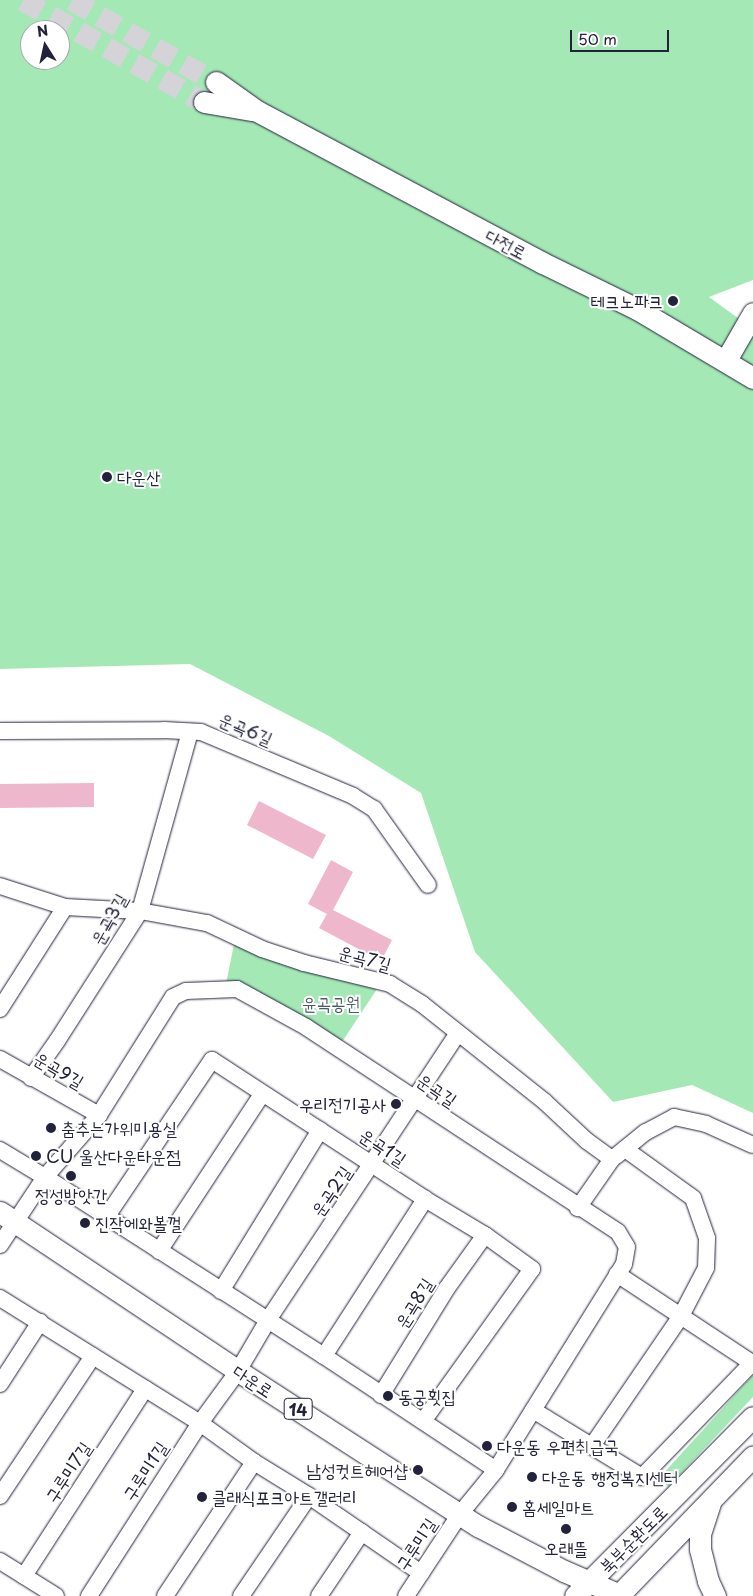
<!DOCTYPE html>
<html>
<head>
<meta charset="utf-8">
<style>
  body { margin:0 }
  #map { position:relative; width:753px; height:1596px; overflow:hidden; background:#fff; font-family:"Playpen Sans","Poor Story",sans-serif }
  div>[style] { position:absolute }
  .green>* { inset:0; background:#a4e9b5 }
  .building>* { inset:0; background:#eeb7cc }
  .major-tunnel>* { height:21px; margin-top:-10.5px; transform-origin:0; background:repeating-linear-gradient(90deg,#d3d3d8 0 21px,transparent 0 32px) }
  .roads { filter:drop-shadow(0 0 1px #22223b) drop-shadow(0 0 1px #22223b) }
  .minor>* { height:16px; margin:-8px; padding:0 8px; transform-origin:8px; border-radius:8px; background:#fff }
  .major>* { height:21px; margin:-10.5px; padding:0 10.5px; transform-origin:10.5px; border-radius:10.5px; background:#fff }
  .dots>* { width:14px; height:14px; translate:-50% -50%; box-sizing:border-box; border:2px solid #fff; border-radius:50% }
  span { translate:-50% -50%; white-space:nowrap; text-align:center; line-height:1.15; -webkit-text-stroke:4px #fff; paint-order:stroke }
  .shield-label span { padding:1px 4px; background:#fff; border:1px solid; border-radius:4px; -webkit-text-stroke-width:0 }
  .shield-label { font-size:16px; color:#22223b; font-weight:700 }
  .street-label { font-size:18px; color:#22223b }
  .poi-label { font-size:18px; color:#22223b }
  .right { translate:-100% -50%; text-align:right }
  .left { translate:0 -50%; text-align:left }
  .park-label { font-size:18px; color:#495e60 }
  .north { position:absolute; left:20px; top:20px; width:50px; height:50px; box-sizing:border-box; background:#fff; border:1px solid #a7a7b1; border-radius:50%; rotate:350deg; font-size:14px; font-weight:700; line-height:20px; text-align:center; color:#22223b }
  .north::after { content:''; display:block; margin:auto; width:18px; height:22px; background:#22223b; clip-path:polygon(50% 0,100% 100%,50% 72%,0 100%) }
  .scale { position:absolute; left:570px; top:30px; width:99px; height:22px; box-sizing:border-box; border:2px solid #22223b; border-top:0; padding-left:6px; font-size:15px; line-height:18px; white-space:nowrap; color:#22223b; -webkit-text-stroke:4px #fff; paint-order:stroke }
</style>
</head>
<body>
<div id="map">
  <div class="green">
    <div style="clip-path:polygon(evenodd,0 0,753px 0,753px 280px,709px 297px,753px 329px,753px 1113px,692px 1085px,613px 1102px,475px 952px,421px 793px,329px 736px,190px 664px,0 669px,0 0,30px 30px,60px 30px,60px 60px,30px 60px,30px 30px)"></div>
    <div style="clip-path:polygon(235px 939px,379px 986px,340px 1045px,226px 984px)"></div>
    <div style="clip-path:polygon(753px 1375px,753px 1397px,668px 1487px,660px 1477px)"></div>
  </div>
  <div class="building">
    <div style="clip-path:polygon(94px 783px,94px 807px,0 808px,0 784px)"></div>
    <div style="clip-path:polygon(259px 801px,326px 835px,313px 859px,247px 825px)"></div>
    <div style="clip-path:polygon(331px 860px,353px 872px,333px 910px,392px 940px,381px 961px,319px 928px,327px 914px,308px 904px)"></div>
  </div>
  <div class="major-tunnel">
    <div style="left:23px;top:0;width:208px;rotate:29.4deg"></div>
    <div style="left:72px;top:0;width:166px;rotate:29.7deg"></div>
  </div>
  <div class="roads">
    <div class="minor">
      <div style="left:0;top:731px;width:164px;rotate:-0.3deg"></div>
      <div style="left:164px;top:730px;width:37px;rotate:3deg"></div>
      <div style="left:201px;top:732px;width:165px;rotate:22.8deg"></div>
      <div style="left:353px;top:796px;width:25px;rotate:32deg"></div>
      <div style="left:374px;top:809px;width:93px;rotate:54.6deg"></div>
      <div style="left:0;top:886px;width:68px;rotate:17.9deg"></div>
      <div style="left:65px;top:907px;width:75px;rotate:3.1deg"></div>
      <div style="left:140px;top:911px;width:68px;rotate:10.2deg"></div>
      <div style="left:207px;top:923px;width:61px;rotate:25.3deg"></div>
      <div style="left:262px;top:949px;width:44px;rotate:18.4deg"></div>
      <div style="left:304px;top:963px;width:89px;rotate:13.7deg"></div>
      <div style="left:390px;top:984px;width:38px;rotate:32deg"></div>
      <div style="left:422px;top:1004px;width:157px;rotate:38.5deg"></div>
      <div style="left:545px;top:1102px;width:57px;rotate:42.9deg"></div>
      <div style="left:587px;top:1141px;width:31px;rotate:36deg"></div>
      <div style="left:612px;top:1159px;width:60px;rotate:124.8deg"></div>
      <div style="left:0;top:1009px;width:121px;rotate:-57.5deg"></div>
      <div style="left:0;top:1059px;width:114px;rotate:29.5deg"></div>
      <div style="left:31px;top:1078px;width:45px;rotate:-54.9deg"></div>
      <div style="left:57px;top:1041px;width:154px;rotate:-57.4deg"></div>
      <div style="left:140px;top:911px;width:186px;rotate:-74.4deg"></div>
      <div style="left:0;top:1150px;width:52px;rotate:31deg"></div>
      <div style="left:45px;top:1177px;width:331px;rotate:32.7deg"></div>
      <div style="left:324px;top:1356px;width:206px;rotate:33.5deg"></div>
      <div style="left:616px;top:1156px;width:38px;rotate:-39deg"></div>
      <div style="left:646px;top:1132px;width:32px;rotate:-28deg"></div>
      <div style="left:674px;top:1117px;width:33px;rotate:12deg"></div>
      <div style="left:706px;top:1124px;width:51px;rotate:24.1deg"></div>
      <div style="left:107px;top:1216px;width:188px;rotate:-56.1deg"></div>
      <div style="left:212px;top:1060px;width:254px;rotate:33.1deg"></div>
      <div style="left:425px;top:1199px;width:70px;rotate:31deg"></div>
      <div style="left:485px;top:1235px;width:58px;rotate:35.9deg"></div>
      <div style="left:532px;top:1269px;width:187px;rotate:125.6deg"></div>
      <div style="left:0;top:1245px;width:82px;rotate:-56.5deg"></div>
      <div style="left:45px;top:1177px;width:82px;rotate:-48.9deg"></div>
      <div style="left:99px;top:1115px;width:139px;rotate:-57.9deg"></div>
      <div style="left:173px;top:997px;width:14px;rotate:-25deg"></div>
      <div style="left:186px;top:991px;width:51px;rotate:-2.2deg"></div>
      <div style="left:237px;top:989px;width:79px;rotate:28.8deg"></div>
      <div style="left:306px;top:1027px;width:373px;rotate:33.3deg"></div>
      <div style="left:618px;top:1232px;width:17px;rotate:59deg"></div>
      <div style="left:627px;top:1247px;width:17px;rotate:100deg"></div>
      <div style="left:624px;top:1264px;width:243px;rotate:121.9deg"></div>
      <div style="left:496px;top:1470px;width:57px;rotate:129.3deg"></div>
      <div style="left:460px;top:1514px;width:98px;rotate:123.4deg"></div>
      <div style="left:159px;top:1251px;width:188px;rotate:-56.7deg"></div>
      <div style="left:617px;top:1274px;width:162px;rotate:33.4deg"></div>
      <div style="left:221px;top:1291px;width:189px;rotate:-58.4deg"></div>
      <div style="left:0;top:1298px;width:236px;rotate:32deg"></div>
      <div style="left:200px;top:1423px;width:67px;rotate:35.8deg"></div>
      <div style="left:254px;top:1462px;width:65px;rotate:31.7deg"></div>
      <div style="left:309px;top:1496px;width:136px;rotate:34.5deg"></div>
      <div style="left:324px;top:1356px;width:187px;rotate:-57.2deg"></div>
      <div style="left:0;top:1384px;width:74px;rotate:-57.2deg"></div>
      <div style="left:381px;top:1395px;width:126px;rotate:-58.3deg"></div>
      <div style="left:447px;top:1288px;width:65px;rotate:-54.4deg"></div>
      <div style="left:533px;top:1410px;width:128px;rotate:31.6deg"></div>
      <div style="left:642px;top:1477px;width:160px;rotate:-46deg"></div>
      <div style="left:592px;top:1446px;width:158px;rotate:-55.6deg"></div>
      <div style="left:681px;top:1316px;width:54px;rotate:-62.5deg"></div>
      <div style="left:706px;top:1268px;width:30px;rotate:-88deg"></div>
      <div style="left:707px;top:1238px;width:42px;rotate:-109.3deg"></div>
      <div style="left:693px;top:1198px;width:84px;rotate:-144.2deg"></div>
      <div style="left:0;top:1496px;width:168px;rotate:-56.4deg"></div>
      <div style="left:0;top:1561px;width:66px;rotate:32deg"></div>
      <div style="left:24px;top:1576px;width:223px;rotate:-57.1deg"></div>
      <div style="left:89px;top:1596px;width:206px;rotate:-57.3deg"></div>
      <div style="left:200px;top:1423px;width:64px;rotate:-53.8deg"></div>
      <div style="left:238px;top:1371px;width:59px;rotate:-59.5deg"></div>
      <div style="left:268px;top:1320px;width:344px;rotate:-56.5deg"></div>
      <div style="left:165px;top:1596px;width:161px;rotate:-56.4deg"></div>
      <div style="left:241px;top:1596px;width:121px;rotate:-55.8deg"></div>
      <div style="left:319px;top:1596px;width:77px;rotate:-56.1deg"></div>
    </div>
    <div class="major">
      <div style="left:216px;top:82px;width:50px;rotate:35.3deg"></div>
      <div style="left:257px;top:111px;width:324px;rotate:28deg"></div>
      <div style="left:543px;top:263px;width:105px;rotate:26.1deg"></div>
      <div style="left:637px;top:309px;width:135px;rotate:30.7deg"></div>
      <div style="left:204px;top:102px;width:49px;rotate:9.5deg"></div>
      <div style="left:726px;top:360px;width:54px;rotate:-60.1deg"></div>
      <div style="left:0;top:1212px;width:286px;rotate:33.7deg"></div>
      <div style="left:238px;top:1371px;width:286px;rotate:32.9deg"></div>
      <div style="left:478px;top:1526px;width:97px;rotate:27.6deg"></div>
      <div style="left:564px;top:1571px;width:63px;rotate:23.3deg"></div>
      <div style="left:710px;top:1503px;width:33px;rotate:108deg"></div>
      <div style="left:700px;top:1534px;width:15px;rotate:90deg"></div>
      <div style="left:700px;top:1549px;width:33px;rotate:76deg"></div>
      <div style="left:708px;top:1581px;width:17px;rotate:65deg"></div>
      <div style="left:575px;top:1596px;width:252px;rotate:-45.2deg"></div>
      <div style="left:618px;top:1596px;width:194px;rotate:-46deg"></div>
    </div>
  </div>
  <div class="dots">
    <div style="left:673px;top:301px;background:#22223b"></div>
    <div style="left:107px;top:477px;background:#22223b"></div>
    <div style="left:396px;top:1104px;background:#22223b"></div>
    <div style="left:51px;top:1128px;background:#22223b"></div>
    <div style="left:36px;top:1156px;background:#22223b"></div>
    <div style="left:71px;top:1176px;background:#22223b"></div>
    <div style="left:85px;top:1223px;background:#22223b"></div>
    <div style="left:388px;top:1396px;background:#22223b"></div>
    <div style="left:487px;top:1446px;background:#22223b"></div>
    <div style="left:418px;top:1470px;background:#22223b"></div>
    <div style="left:532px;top:1477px;background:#22223b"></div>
    <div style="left:202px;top:1497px;background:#22223b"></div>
    <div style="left:512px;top:1507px;background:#22223b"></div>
    <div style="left:566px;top:1529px;background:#22223b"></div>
  </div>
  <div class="shield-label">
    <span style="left:298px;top:1409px">14</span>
  </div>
  <div class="street-label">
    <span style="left:506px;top:244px;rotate:28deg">다전로</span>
    <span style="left:246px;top:729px;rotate:23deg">운곡6길</span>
    <span style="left:109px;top:919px;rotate:-61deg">운곡3길</span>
    <span style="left:365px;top:958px;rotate:15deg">운곡7길</span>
    <span style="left:59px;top:1070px;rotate:30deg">운곡9길</span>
    <span style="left:437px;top:1090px;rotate:34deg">운곡길</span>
    <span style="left:383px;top:1147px;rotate:33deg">운곡1길</span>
    <span style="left:331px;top:1191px;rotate:-56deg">운곡2길</span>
    <span style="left:414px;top:1303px;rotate:-58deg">운곡8길</span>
    <span style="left:253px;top:1381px;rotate:33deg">다운로</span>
    <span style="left:145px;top:1471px;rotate:-57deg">구루미1길</span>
    <span style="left:68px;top:1472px;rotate:-57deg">구루미7길</span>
    <span style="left:633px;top:1539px;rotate:-45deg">북부순환도로</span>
    <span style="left:416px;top:1544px;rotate:-57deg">구루미길</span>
  </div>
  <div class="poi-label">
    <span class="right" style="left:663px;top:301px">테크노파크</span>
    <span class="left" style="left:117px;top:477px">다운산</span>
    <span class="right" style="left:386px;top:1104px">우리전기공사</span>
    <span class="left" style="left:61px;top:1128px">춤추는가위미용실</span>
    <span class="left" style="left:46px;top:1156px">CU 울산다운타운점</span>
    <span style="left:71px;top:1195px">정성방앗간</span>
    <span class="left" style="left:95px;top:1223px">진작에와볼껄</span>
    <span class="left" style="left:398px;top:1396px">동궁횟집</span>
    <span class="left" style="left:497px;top:1446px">다운동 우편취급국</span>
    <span class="right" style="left:408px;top:1470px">남성컷트헤어샵</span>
    <span class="left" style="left:542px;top:1477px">다운동 행정복지센터</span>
    <span class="left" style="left:212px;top:1497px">클래식포크아트갤러리</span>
    <span class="left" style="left:522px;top:1507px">홈세일마트</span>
    <span style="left:566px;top:1548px">오래뜰</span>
  </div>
  <div class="park-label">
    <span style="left:331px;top:1003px">윤곡공원</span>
  </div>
  <div class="north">N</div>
  <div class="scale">50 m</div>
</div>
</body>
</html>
